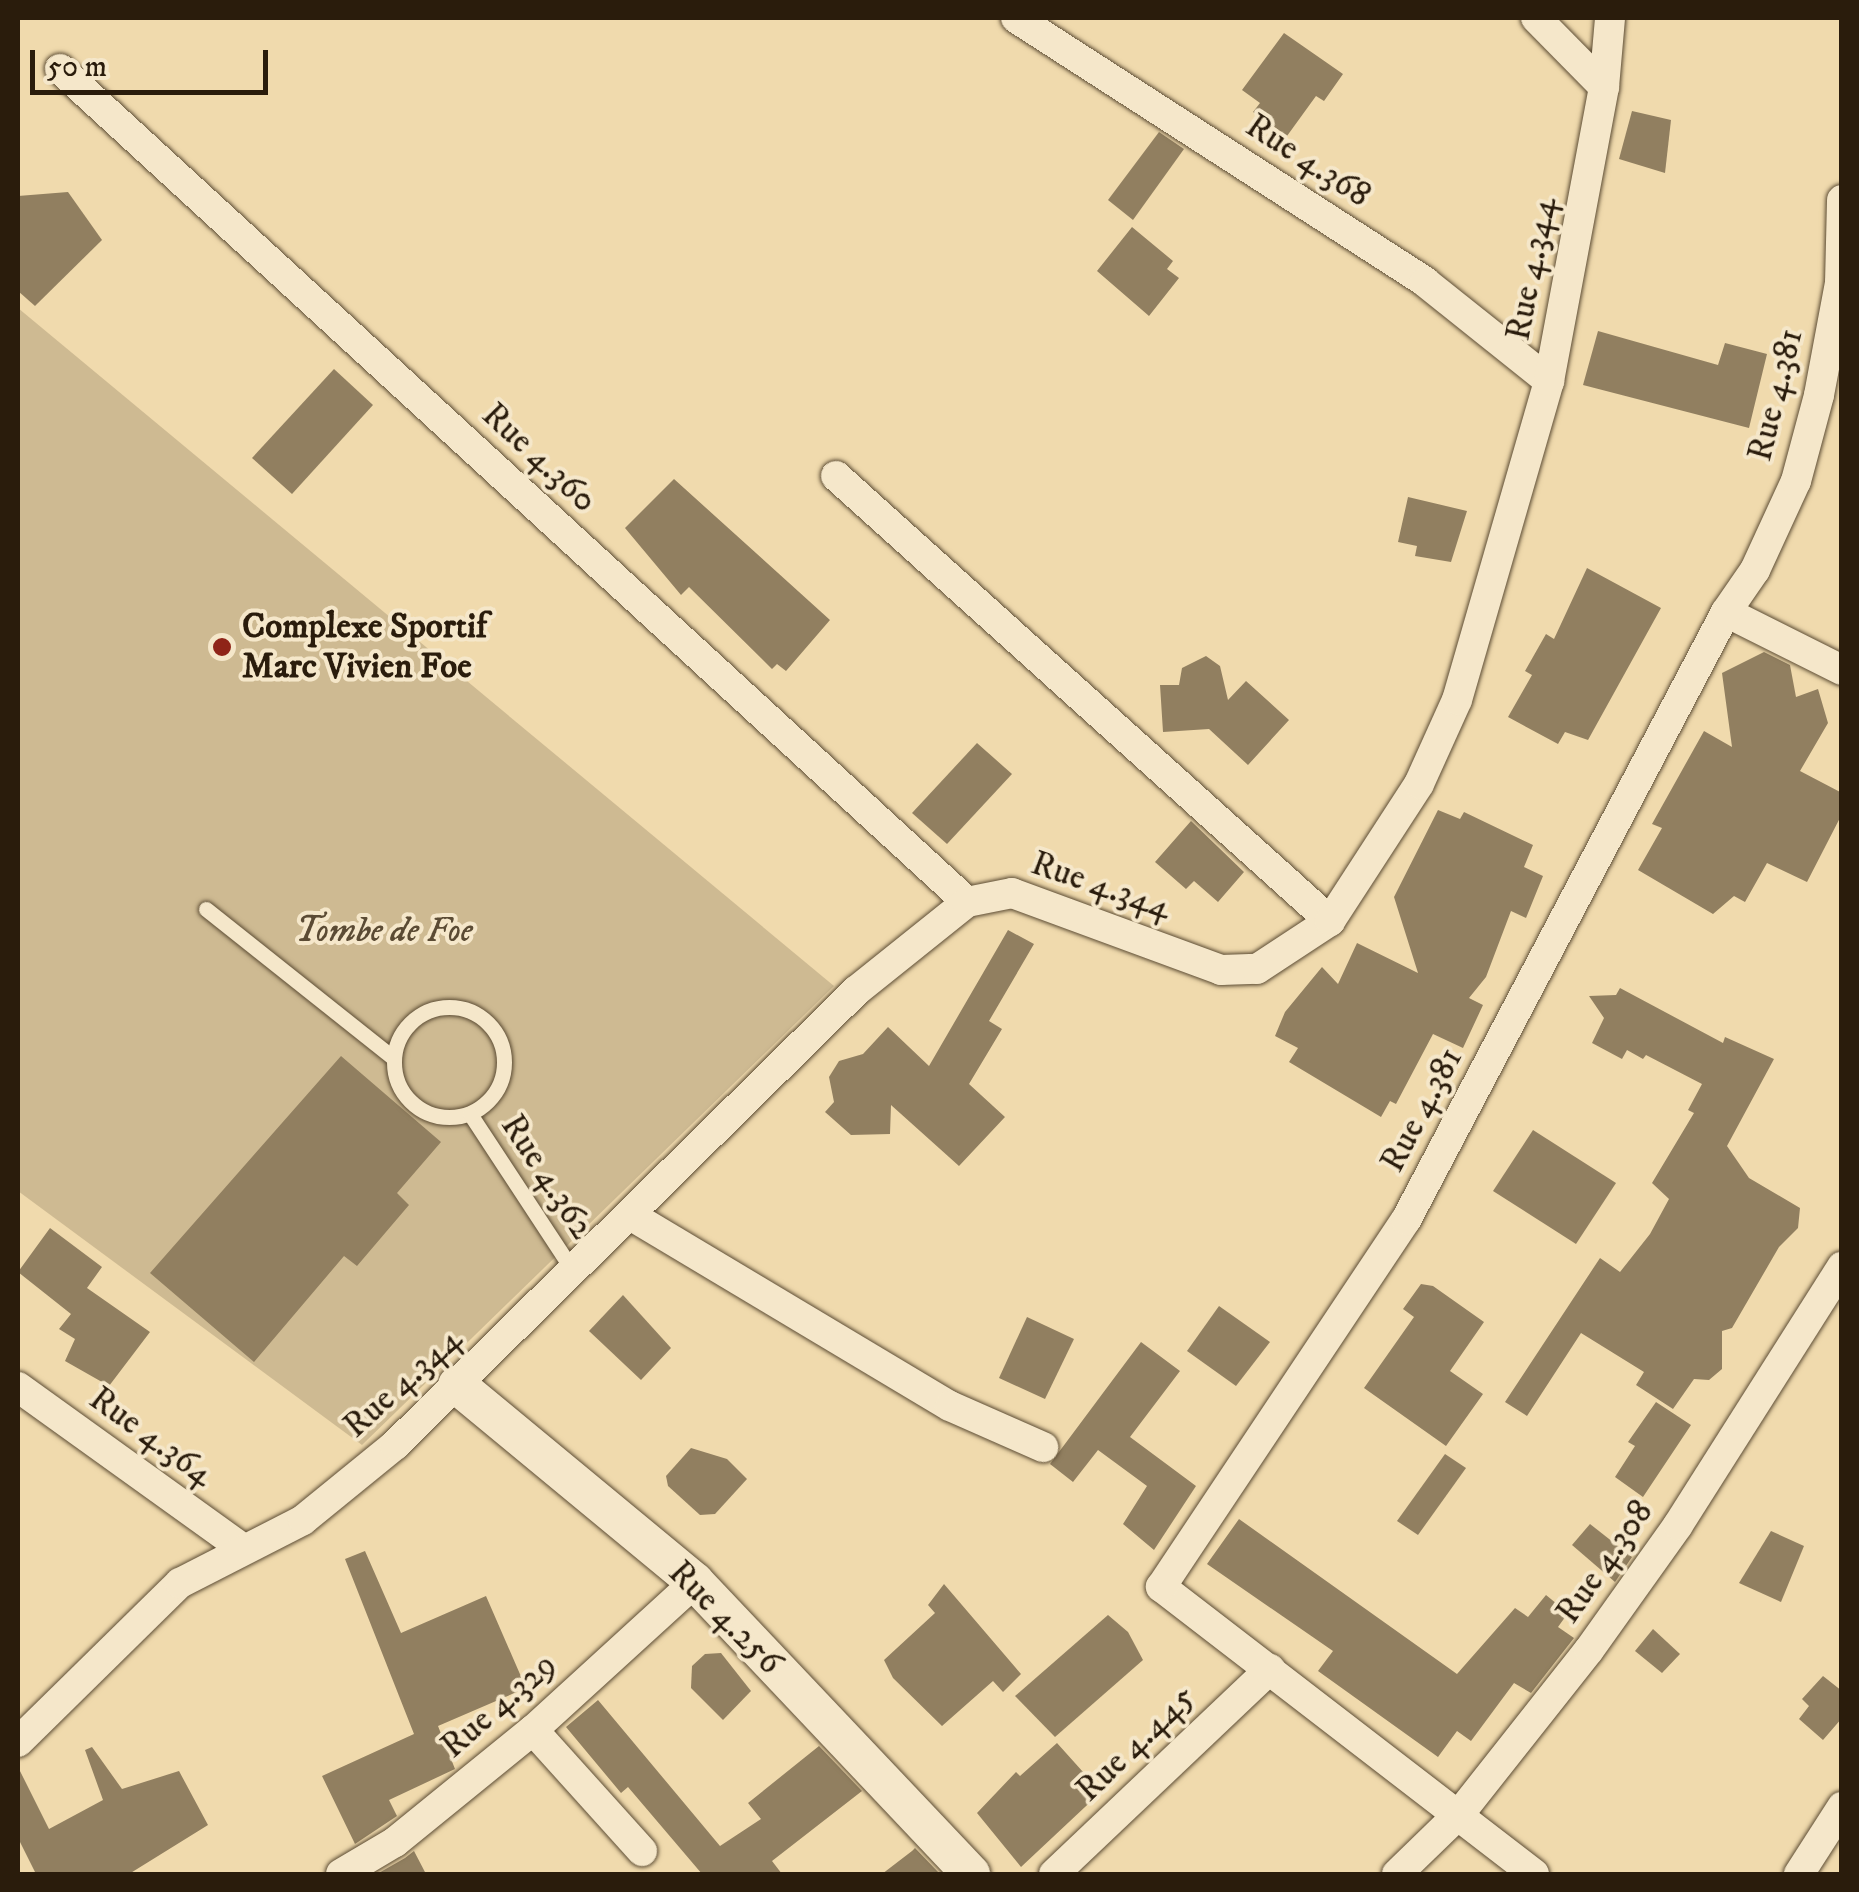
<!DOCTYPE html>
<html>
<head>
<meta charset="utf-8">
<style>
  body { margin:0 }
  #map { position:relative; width:1859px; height:1892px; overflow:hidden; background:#f0daad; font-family:"IM FELL DW Pica",serif }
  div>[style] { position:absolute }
  .green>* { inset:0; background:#ceba92 }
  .building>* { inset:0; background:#917f60 }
  .roads { filter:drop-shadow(0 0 2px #5c4c34) drop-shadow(0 0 2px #5c4c34) }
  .service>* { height:15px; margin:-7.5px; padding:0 7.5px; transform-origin:7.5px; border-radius:7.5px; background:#f5e7ca }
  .service>.ring { margin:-7.5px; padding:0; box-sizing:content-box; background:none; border:15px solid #f5e7ca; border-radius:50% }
  .minor>* { height:30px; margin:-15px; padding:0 15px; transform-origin:15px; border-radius:15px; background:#f5e7ca }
  .tertiary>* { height:38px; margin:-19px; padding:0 19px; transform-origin:19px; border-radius:19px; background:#f5e7ca }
  .dots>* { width:28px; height:28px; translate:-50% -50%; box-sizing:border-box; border:5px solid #f5e7ca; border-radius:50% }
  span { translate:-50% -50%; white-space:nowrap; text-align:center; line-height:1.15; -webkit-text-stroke:8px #f5e7ca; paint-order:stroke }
  .street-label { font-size:35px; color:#2a1c0c }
  .poi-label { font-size:35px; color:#2a1c0c; font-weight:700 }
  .left { translate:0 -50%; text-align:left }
  .park-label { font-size:35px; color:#5b4b34; font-style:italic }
  .frame { position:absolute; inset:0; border:20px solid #2a1c0c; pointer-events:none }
  .scale { position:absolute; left:30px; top:50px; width:238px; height:45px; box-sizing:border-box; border:5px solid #2a1c0c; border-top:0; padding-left:12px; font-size:30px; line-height:35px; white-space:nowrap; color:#2a1c0c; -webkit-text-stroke:8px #f5e7ca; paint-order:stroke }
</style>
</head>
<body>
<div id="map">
  <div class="green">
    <div style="clip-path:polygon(18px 308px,834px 986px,362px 1445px,18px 1191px)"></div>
  </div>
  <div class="building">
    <div style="clip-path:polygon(1284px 33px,1343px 74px,1324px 101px,1316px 96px,1287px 136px,1253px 112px,1260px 103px,1242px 90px)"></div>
    <div style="clip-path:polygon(1632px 111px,1671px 120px,1665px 173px,1619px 159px)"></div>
    <div style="clip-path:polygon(1159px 132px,1184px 149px,1133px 220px,1108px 200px)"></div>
    <div style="clip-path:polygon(68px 192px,102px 240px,35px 306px,18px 291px,18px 196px)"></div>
    <div style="clip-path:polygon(1132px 227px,1173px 261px,1167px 269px,1179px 278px,1149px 316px,1097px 271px)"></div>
    <div style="clip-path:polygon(1598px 331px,1718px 365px,1725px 343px,1767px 354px,1749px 428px,1583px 385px)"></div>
    <div style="clip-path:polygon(334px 369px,373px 405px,292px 494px,252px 458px)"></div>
    <div style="clip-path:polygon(674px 479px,830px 620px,786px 671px,777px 664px,772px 669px,689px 587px,681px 595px,625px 528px)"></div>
    <div style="clip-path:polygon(1408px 497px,1467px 511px,1451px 562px,1415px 556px,1417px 546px,1398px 542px)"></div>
    <div style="clip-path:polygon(1587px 568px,1661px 608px,1588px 740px,1565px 732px,1558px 744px,1508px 717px,1532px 675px,1525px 671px,1546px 634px,1554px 639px)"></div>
    <div style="clip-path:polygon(1764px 652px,1790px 665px,1796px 697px,1818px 689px,1828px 723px,1800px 771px,1842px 793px,1842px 814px,1807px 882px,1767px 863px,1745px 902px,1734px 896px,1713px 914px,1638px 870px,1662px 828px,1652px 824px,1704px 731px,1732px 747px,1722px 673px)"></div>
    <div style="clip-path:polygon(1206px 656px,1220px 666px,1228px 700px,1246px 681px,1289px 720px,1248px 765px,1209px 729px,1163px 732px,1160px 685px,1179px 685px,1182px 668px)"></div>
    <div style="clip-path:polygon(977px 743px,1012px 774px,947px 844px,912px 813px)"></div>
    <div style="clip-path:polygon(1438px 810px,1460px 819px,1464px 812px,1533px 845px,1524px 867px,1543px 876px,1526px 918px,1511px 911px,1486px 977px,1469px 998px,1483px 1005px,1463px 1048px,1433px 1034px,1396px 1104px,1390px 1101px,1381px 1117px,1289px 1062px,1298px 1048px,1275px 1036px,1285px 1012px,1322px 967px,1338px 984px,1357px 943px,1418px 973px,1394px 897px)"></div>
    <div style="clip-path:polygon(1191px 821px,1244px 872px,1218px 902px,1194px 881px,1186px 889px,1155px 862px)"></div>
    <div style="clip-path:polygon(1008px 930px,1034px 944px,989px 1021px,1002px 1029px,969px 1084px,1005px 1117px,959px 1166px,891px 1105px,890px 1134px,851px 1135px,825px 1112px,834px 1102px,829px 1077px,839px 1061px,863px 1054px,888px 1027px,929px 1066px)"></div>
    <div style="clip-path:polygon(1620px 988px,1723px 1043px,1725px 1037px,1774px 1059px,1727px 1146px,1749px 1178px,1800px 1208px,1798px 1228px,1779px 1247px,1732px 1328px,1722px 1331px,1722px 1369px,1709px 1380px,1694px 1379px,1673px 1409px,1636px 1385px,1644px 1372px,1581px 1333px,1527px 1416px,1505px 1402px,1600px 1258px,1620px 1272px,1650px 1234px,1669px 1199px,1652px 1183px,1694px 1113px,1688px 1110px,1702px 1084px,1646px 1055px,1643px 1059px,1627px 1050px,1622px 1059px,1592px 1043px,1604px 1018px,1589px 996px,1616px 995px)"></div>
    <div style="clip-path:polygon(341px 1056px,441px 1142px,397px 1193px,409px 1205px,357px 1266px,344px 1256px,254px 1362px,150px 1273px)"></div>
    <div style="clip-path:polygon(1533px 1130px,1616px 1183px,1576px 1244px,1493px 1191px)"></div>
    <div style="clip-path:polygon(50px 1228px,102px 1267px,87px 1288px,150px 1332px,109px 1386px,65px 1361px,75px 1339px,59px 1329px,71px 1314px,18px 1272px)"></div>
    <div style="clip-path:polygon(1421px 1284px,1433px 1286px,1484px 1322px,1450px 1371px,1483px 1394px,1446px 1446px,1364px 1388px,1414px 1317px,1403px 1309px)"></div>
    <div style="clip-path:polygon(623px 1295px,671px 1348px,641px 1380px,589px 1331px)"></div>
    <div style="clip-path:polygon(1219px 1306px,1270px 1342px,1236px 1386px,1187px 1351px)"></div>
    <div style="clip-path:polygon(1027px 1317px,1074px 1339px,1045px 1399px,999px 1378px)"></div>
    <div style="clip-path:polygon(1141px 1342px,1180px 1371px,1130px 1437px,1196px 1486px,1154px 1550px,1123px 1524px,1147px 1486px,1098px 1450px,1073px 1482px,1050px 1464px)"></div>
    <div style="clip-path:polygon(1656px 1402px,1691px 1425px,1643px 1497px,1615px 1477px,1635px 1446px,1628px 1442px)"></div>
    <div style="clip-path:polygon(691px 1448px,727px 1459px,747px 1479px,715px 1514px,700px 1515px,668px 1486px,666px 1476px)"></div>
    <div style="clip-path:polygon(1445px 1454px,1466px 1468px,1418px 1535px,1397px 1521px)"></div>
    <div style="clip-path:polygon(1239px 1519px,1457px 1674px,1515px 1608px,1528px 1617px,1546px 1595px,1568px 1613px,1558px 1627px,1574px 1638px,1531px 1693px,1514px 1683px,1471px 1741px,1457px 1731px,1438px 1757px,1318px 1671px,1333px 1651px,1207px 1564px)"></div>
    <div style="clip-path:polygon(1590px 1524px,1632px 1557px,1615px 1582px,1572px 1545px)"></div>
    <div style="clip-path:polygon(1771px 1531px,1804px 1546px,1781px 1602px,1739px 1583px)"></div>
    <div style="clip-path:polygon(365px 1551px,401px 1633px,486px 1596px,526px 1688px,438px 1726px,455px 1769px,389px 1800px,397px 1816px,355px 1844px,322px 1776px,414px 1734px,345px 1559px)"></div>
    <div style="clip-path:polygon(944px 1584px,1021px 1674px,1003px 1692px,993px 1681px,942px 1726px,893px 1678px,884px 1660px,935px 1613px,928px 1605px)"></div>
    <div style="clip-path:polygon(1108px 1615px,1128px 1632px,1143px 1660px,1055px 1737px,1015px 1696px)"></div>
    <div style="clip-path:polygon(1653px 1629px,1680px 1654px,1662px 1673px,1635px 1651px)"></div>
    <div style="clip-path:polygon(721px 1653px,751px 1691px,723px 1720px,691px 1688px,692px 1666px,705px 1654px)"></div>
    <div style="clip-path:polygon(1823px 1676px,1842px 1691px,1842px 1718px,1823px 1740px,1799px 1719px,1809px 1706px,1802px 1699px)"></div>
    <div style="clip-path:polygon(598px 1700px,720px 1846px,761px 1819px,748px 1803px,819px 1746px,862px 1791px,772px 1861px,782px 1874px,702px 1874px,628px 1787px,621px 1793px,566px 1727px)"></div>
    <div style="clip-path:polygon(1057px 1743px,1101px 1792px,1021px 1867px,977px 1813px,1016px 1772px,1020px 1776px)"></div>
    <div style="clip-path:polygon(92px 1747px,122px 1789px,179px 1771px,208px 1825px,129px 1874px,36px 1874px,18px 1838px,18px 1767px,49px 1829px,103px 1800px,85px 1750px)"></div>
    <div style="clip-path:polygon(915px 1848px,940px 1874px,882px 1874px,912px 1851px)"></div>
    <div style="clip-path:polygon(414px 1851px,426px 1874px,377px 1874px,405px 1858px)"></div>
  </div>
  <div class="roads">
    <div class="service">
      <div style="left:206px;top:909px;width:239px;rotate:38.5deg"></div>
      <div class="ring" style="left:394px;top:1007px;width:95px;height:95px"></div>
      <div style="left:470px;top:1114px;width:191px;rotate:56.7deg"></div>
    </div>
    <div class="minor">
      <div style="left:1016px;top:18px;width:487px;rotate:32.8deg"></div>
      <div style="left:1425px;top:282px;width:159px;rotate:38.6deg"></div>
      <div style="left:1536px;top:18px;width:97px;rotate:45.4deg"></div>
      <div style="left:60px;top:69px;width:1231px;rotate:42.56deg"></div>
      <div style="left:836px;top:476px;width:665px;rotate:42.01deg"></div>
      <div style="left:1726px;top:612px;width:130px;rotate:26.6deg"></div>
      <div style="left:632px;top:1216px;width:370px;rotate:30.9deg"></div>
      <div style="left:950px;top:1406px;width:102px;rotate:23.8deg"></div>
      <div style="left:18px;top:1387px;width:276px;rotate:35.7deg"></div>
      <div style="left:533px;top:1730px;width:163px;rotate:48deg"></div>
      <div style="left:18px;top:1742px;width:227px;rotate:-44.5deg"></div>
      <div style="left:180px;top:1583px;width:138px;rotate:-27.1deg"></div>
      <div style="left:303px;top:1520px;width:119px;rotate:-39.2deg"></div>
      <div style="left:395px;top:1445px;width:647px;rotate:-44.56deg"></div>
      <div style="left:856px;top:991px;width:142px;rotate:-38.7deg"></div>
      <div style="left:967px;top:902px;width:46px;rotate:-11.3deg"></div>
      <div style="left:1012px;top:893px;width:223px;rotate:20.2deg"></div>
      <div style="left:1221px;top:970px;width:36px;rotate:-2deg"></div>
      <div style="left:1257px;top:969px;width:87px;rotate:-33.3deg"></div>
      <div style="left:1330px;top:921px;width:163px;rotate:-57deg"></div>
      <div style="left:1419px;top:784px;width:92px;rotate:-65.7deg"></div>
      <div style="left:1457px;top:700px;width:332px;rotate:-73.9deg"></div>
      <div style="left:1549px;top:381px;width:299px;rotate:-79.4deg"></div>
      <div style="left:1604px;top:87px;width:69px;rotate:-85deg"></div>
      <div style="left:341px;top:1874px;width:63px;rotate:-30.7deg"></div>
      <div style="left:395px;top:1842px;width:178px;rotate:-39.1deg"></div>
      <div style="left:533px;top:1730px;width:219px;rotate:-42.4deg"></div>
      <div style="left:1054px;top:1874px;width:298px;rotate:-43.5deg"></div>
      <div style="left:1397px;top:1874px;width:89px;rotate:-44.1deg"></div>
      <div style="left:1461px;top:1812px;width:206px;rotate:-51.7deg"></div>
      <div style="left:1589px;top:1650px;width:153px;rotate:-54.5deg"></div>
      <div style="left:1678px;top:1525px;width:306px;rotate:-57.6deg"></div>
      <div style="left:1534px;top:1874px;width:471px;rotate:-142.4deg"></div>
      <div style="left:1161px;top:1587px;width:441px;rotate:-56.3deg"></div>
      <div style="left:1406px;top:1220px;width:687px;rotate:-62.24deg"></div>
      <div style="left:1726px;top:612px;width:51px;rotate:-55.4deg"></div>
      <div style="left:1755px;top:570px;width:98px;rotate:-65.3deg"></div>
      <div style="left:1796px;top:481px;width:89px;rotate:-75deg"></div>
      <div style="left:1819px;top:395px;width:114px;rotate:-79.4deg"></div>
      <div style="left:1840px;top:283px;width:83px;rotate:-88.6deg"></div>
      <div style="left:1799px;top:1874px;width:80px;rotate:-57.3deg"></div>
    </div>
    <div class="tertiary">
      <div style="left:457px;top:1385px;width:309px;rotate:39.6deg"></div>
      <div style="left:695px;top:1582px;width:402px;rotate:46.6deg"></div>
    </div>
  </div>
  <div class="dots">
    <div style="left:222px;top:647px;background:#8f2418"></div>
  </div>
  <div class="street-label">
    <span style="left:1308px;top:161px;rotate:33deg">Rue 4.368</span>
    <span style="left:1532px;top:269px;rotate:-79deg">Rue 4.344</span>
    <span style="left:1776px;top:395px;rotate:-76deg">Rue 4.381</span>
    <span style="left:539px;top:458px;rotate:43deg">Rue 4.360</span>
    <span style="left:1101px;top:886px;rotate:19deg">Rue 4.344</span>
    <span style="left:1422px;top:1110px;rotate:-62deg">Rue 4.381</span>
    <span style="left:547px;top:1177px;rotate:57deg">Rue 4.362</span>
    <span style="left:403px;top:1383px;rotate:-42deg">Rue 4.344</span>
    <span style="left:151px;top:1437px;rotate:36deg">Rue 4.364</span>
    <span style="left:1605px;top:1562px;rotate:-55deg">Rue 4.308</span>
    <span style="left:725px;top:1618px;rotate:45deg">Rue 4.256</span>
    <span style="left:499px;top:1706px;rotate:-41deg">Rue 4.329</span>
    <span style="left:1136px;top:1744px;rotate:-44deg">Rue 4.445</span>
  </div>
  <div class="poi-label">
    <span class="left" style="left:242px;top:647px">Complexe Sportif<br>Marc Vivien Foe</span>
  </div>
  <div class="park-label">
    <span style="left:384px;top:931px">Tombe de Foe</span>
  </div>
  <div class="frame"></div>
  <div class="scale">50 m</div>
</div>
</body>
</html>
